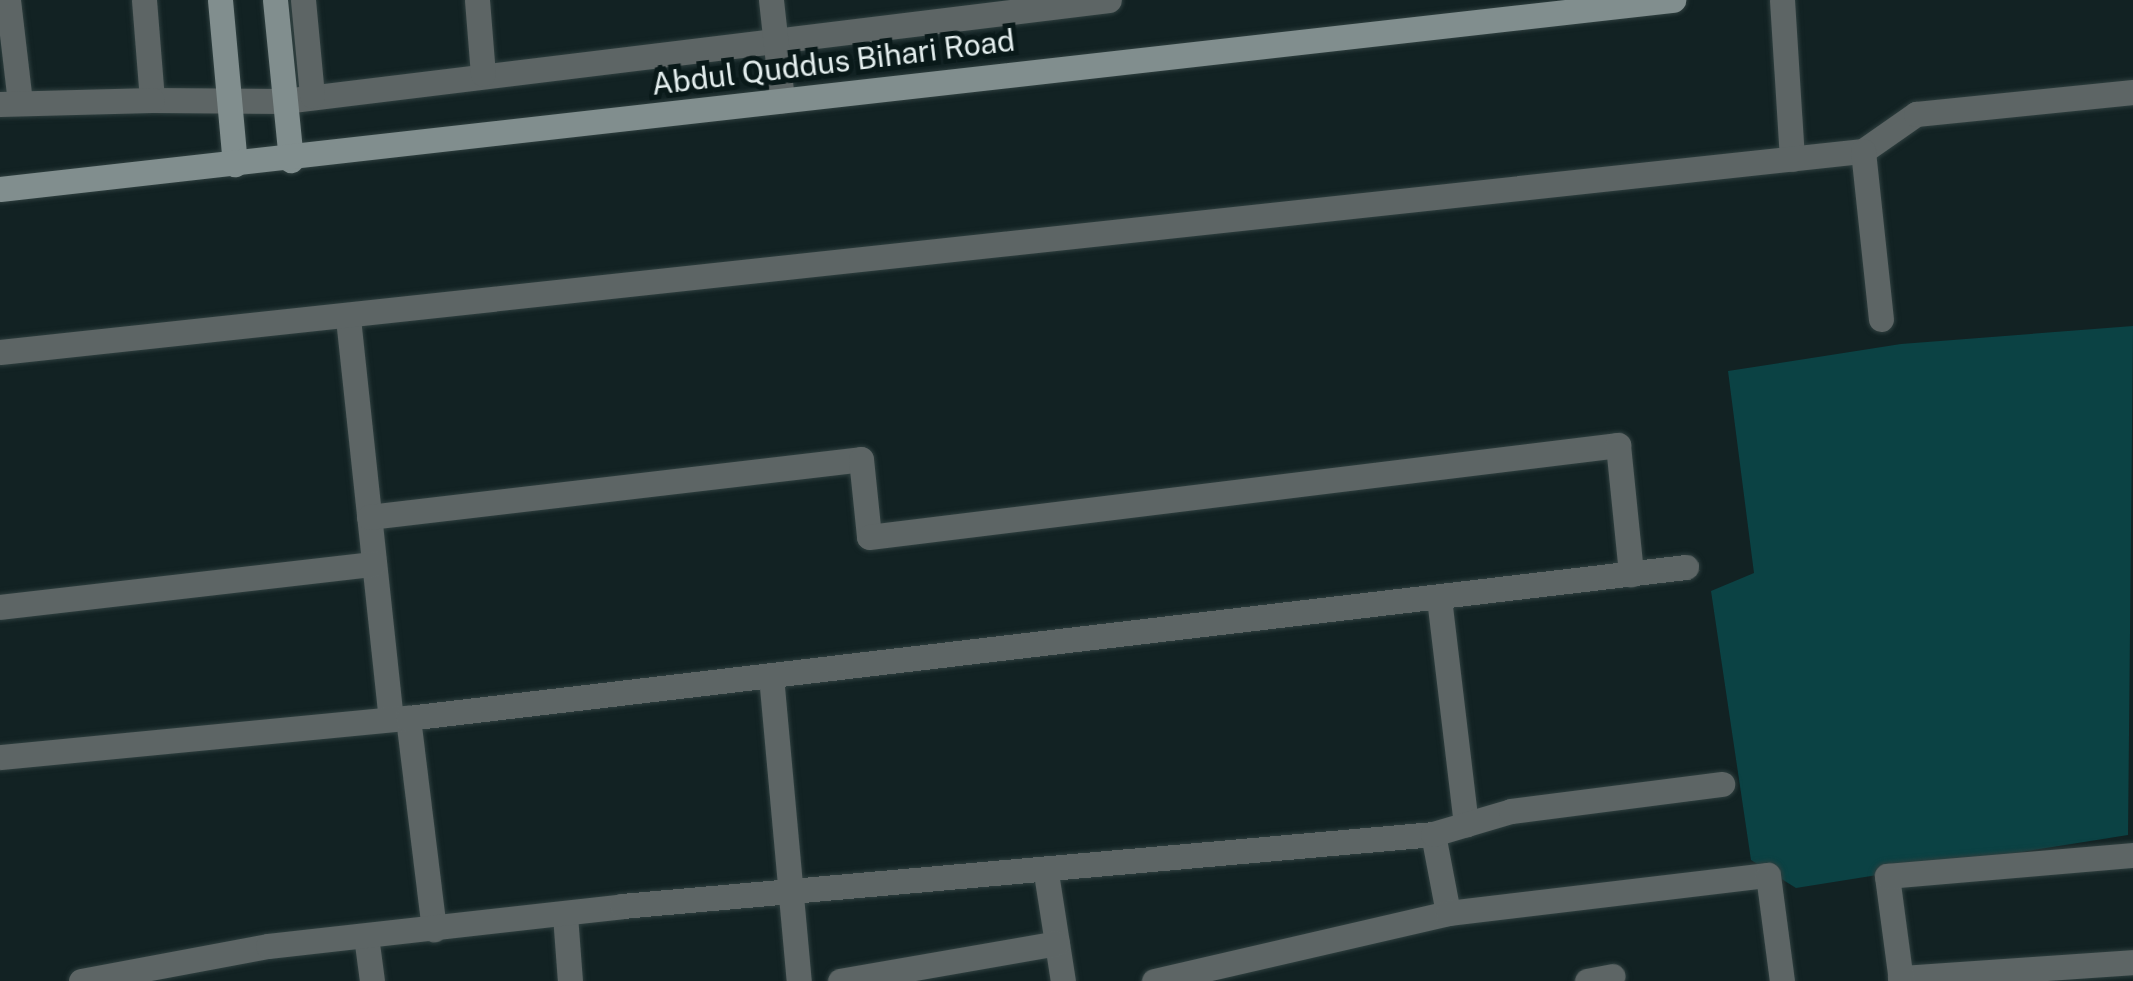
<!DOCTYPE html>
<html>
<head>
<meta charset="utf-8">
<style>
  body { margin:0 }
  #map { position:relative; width:2133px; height:981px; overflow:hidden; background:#122223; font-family:"Public Sans",sans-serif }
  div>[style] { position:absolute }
  .green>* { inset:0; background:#0b4244 }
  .roads { filter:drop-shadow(0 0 2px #2f3f3f) drop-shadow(0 0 2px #2f3f3f) }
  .street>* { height:25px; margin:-12.5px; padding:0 12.5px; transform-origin:12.5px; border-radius:12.5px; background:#5d6565 }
  .secondary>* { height:25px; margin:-12.5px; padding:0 12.5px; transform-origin:12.5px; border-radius:12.5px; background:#818e8e }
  span { translate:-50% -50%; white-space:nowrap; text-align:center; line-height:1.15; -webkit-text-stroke:10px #091919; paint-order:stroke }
  .street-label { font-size:30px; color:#e4eeee }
</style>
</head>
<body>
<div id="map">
  <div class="green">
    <div style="clip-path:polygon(2133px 326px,2128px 835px,1796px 888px,1751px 860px,1711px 591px,1754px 573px,1728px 371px,1901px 344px)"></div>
  </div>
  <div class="roads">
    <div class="street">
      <div style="left:8px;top:0;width:103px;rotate:83.3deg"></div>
      <div style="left:144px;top:0;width:100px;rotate:85.4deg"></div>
      <div style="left:152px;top:100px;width:132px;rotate:0.4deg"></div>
      <div style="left:284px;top:101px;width:831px;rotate:-6.98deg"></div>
      <div style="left:303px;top:0;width:96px;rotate:84.6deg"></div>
      <div style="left:477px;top:0;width:74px;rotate:85.4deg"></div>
      <div style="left:771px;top:0;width:101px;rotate:83.7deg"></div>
      <div style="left:1782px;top:0;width:159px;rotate:86.4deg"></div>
      <div style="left:0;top:104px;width:152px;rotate:-1.5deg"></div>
      <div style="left:1863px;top:151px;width:65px;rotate:-34.9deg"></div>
      <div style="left:1916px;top:114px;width:218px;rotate:-5.8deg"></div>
      <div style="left:348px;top:318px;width:403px;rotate:83.9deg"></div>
      <div style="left:0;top:352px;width:1874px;rotate:-6.16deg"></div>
      <div style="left:1863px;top:151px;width:169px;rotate:83.9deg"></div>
      <div style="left:369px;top:517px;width:495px;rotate:-6.7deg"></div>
      <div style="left:861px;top:459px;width:78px;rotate:84.1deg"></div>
      <div style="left:869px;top:537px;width:755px;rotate:-7deg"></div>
      <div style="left:1618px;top:445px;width:130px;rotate:84.2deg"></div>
      <div style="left:1439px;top:598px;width:228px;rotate:83.2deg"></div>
      <div style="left:0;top:607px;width:376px;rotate:-6.6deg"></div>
      <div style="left:771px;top:676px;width:306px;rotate:84.8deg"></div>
      <div style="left:408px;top:718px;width:213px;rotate:83deg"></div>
      <div style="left:0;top:757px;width:410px;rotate:-5.5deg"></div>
      <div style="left:408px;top:718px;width:1287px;rotate:-6.74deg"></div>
      <div style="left:1433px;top:834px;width:80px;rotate:79.2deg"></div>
      <div style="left:1046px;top:873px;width:109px;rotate:81.1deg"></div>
      <div style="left:565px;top:915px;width:66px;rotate:85.7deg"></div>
      <div style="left:366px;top:936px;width:45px;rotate:82.4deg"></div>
      <div style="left:1900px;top:978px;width:234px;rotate:-3.9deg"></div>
      <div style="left:81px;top:981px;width:190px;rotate:-10.6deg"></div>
      <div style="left:268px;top:946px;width:356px;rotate:-6.4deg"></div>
      <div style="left:622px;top:906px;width:814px;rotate:-5.07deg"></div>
      <div style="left:1433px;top:834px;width:81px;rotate:-16.4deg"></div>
      <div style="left:1511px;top:811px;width:213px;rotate:-7.3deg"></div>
      <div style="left:840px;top:981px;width:220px;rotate:-9.9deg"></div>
      <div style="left:1154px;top:981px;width:302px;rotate:-13deg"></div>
      <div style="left:1448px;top:913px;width:322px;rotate:-6.8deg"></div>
      <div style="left:1768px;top:875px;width:107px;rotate:82.5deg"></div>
      <div style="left:1587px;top:981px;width:26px;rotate:-11deg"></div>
      <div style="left:1901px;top:981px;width:106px;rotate:-97.6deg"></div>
      <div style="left:1887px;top:876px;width:247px;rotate:-4.9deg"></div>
    </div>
    <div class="secondary">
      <div style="left:220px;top:0;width:165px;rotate:84.8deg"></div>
      <div style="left:275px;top:0;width:161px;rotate:84.3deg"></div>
      <div style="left:0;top:189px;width:1684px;rotate:-6.45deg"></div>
    </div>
  </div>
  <div class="street-label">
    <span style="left:833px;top:62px;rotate:-7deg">Abdul Quddus Bihari Road</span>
  </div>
</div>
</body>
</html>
